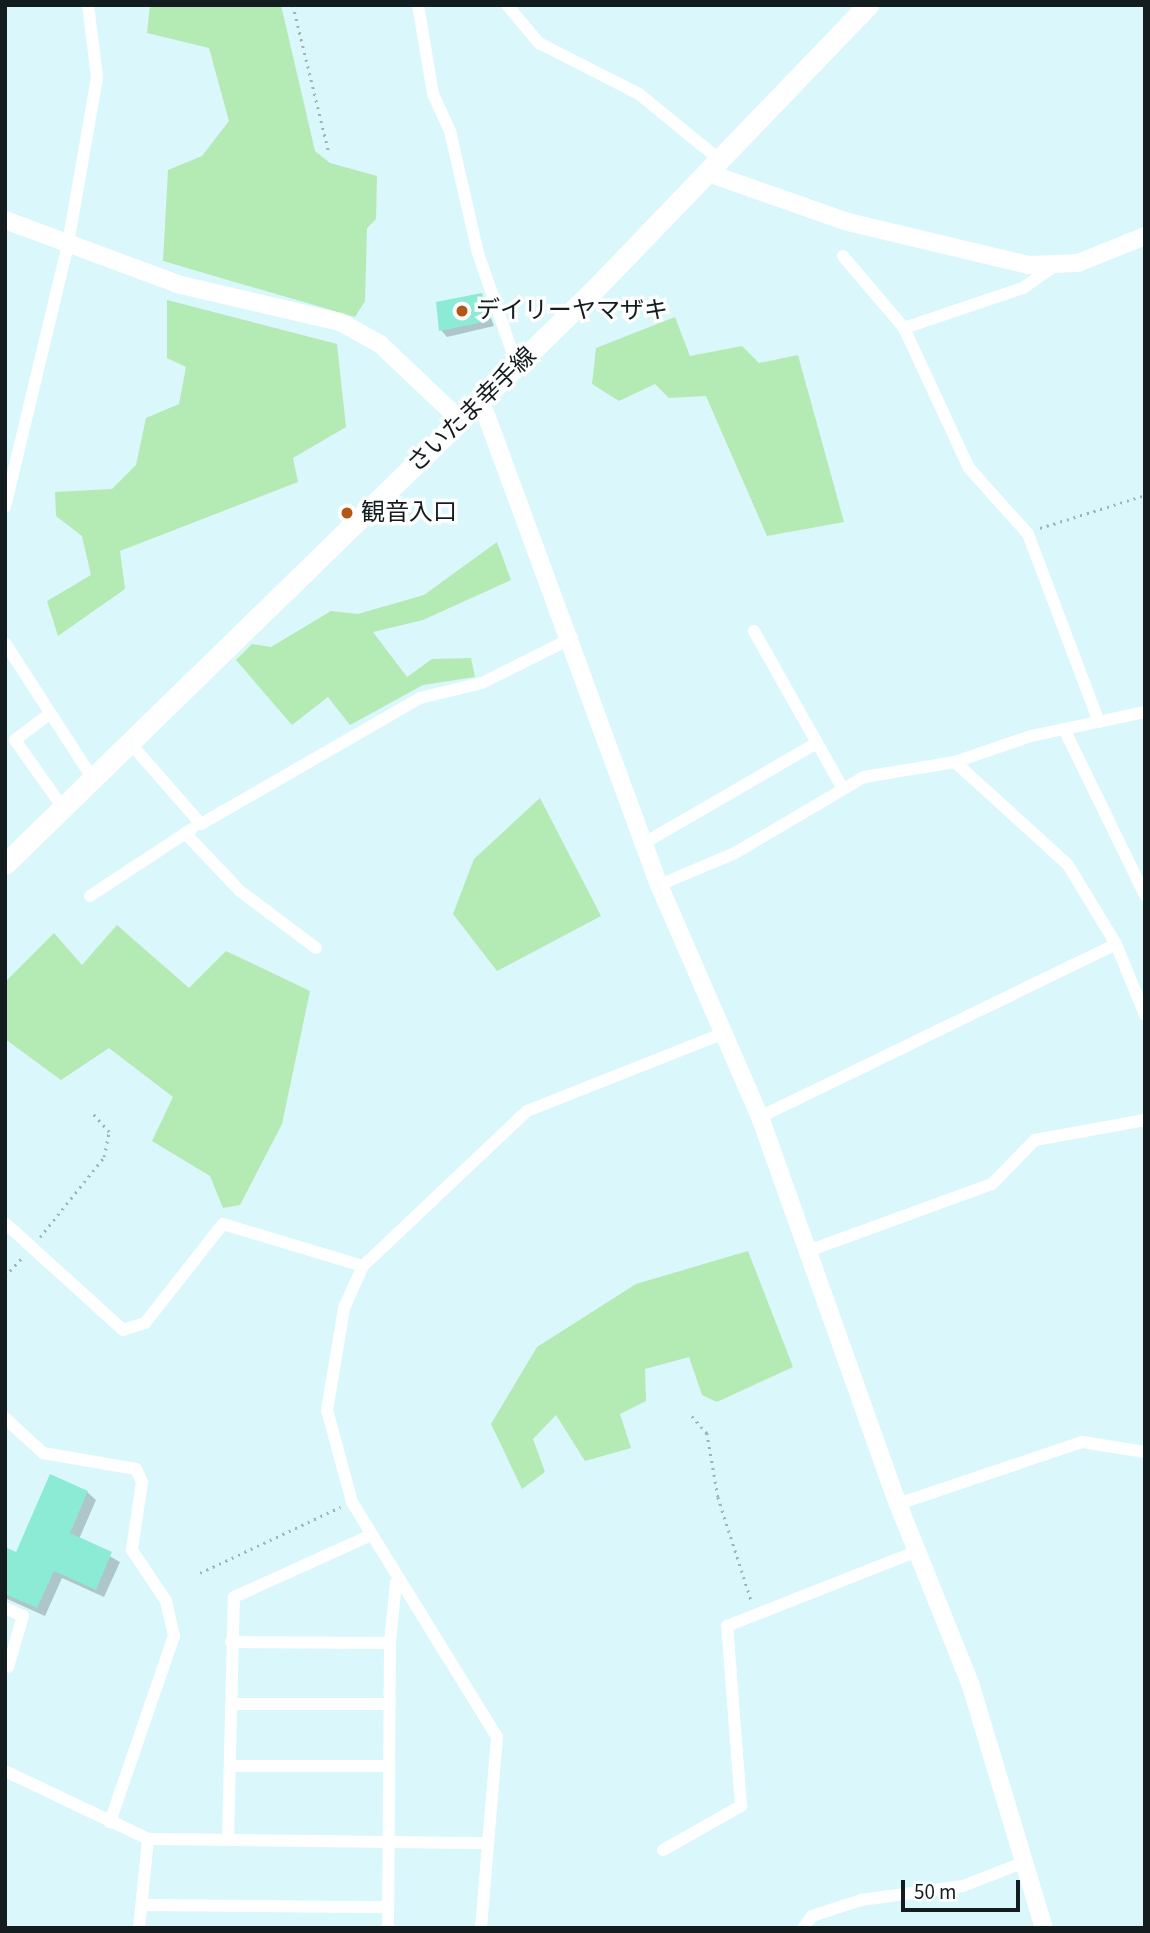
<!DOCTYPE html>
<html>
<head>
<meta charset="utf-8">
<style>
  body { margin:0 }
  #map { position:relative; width:1150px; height:1933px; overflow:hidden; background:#daf7fc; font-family:"Source Sans 3","Noto Sans JP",sans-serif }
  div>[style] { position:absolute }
  .green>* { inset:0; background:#b4eab4 }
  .shadow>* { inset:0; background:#0003 }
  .building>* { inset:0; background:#8bebd4 }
  .path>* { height:2.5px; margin-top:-1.25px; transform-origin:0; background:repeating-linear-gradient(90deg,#9db4b8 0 2px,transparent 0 7px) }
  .street>* { height:12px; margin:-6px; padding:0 6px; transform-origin:6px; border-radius:6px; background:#fff }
  .secondary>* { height:18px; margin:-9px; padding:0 9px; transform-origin:9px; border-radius:9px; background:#fff }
  .primary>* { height:21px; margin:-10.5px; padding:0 10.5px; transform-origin:10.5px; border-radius:10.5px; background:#fff }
  .dots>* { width:19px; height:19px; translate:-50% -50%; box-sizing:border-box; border:4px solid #fefefe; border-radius:50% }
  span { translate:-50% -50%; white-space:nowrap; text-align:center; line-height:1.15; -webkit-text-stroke:7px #fefefe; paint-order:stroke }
  .poi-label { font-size:24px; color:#131d1f }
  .left { translate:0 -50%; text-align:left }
  .street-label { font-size:24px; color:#131d1f }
  .frame { position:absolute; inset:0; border:7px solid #131d1f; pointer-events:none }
  .scale { position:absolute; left:901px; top:1880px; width:119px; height:32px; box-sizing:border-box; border:4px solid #131d1f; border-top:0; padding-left:9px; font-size:21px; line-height:24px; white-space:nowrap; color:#131d1f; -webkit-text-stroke:5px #fefefe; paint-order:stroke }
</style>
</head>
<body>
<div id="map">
  <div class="green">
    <div style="clip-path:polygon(150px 5px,281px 5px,315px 151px,330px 163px,377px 176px,376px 219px,367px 228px,365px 301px,355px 317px,163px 261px,168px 170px,202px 156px,229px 121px,209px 48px,147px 33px)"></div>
    <div style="clip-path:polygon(167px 300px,337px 344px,346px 427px,293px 458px,298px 482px,120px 551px,125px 589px,58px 636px,47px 601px,91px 575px,82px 536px,56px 516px,55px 492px,112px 489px,136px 465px,146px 418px,179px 404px,186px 367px,167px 358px)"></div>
    <div style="clip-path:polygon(675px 317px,690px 356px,742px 346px,759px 363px,798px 355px,844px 522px,767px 536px,706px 396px,669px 398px,655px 384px,619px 401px,592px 384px,596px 348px)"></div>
    <div style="clip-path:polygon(497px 542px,511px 580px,423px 620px,373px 632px,407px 677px,432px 659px,471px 658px,475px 677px,423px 685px,350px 725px,328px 697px,292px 725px,236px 660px,252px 644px,271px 647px,331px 611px,358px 614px,424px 595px)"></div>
    <div style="clip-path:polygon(540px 798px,601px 916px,497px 971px,453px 914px,474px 859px)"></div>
    <div style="clip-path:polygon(117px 925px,189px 988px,226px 951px,310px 991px,282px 1124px,240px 1205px,223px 1208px,210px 1176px,152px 1141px,173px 1097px,109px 1048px,61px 1080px,5px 1039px,5px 982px,54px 933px,82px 965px)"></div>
    <div style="clip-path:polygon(748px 1251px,793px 1367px,717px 1402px,702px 1395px,689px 1357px,645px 1369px,646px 1401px,620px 1414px,631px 1448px,585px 1461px,556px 1415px,533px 1439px,545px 1472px,522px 1489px,491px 1424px,537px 1347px,636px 1284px)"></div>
  </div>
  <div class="shadow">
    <div style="clip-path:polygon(482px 295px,494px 326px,447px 337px,441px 330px)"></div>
    <div style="clip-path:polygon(87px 1492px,96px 1500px,79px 1539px,120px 1562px,104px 1597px,62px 1578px,45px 1616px,5px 1598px,5px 1549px,17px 1554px)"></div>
  </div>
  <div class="building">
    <div style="clip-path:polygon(482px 293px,489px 321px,439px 331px,436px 302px)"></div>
    <div style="clip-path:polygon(50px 1474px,88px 1491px,70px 1533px,112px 1552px,96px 1590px,54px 1571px,37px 1608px,5px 1594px,5px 1547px,16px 1552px)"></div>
  </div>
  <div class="path">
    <div style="left:293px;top:5px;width:152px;rotate:76.3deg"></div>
    <div style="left:1040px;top:528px;width:110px;rotate:-17.4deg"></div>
    <div style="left:40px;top:1237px;width:102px;rotate:-51.3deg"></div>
    <div style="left:104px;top:1157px;width:25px;rotate:-79deg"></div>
    <div style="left:109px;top:1132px;width:24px;rotate:-132deg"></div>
    <div style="left:5px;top:1276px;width:25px;rotate:-47deg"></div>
    <div style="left:692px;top:1416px;width:23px;rotate:49deg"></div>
    <div style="left:707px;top:1433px;width:65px;rotate:80.2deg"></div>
    <div style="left:718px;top:1497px;width:108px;rotate:72.2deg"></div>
    <div style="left:200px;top:1573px;width:155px;rotate:-25.2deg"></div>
  </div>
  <div class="street">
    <div style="left:418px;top:5px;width:90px;rotate:80.4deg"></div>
    <div style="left:433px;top:94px;width:41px;rotate:65.3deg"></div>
    <div style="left:450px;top:131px;width:125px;rotate:77.1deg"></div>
    <div style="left:478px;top:253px;width:120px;rotate:71deg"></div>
    <div style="left:507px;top:5px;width:50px;rotate:49.9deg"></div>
    <div style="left:539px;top:43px;width:112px;rotate:27deg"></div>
    <div style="left:639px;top:94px;width:104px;rotate:39.2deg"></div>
    <div style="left:843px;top:256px;width:94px;rotate:49.7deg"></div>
    <div style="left:904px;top:328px;width:126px;rotate:-18.6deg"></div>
    <div style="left:1023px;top:288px;width:37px;rotate:-35deg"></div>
    <div style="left:904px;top:328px;width:154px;rotate:65.1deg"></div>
    <div style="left:969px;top:468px;width:89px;rotate:48.2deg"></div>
    <div style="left:1028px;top:534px;width:201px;rotate:69.3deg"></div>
    <div style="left:5px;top:507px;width:270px;rotate:-76.5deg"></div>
    <div style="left:68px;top:244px;width:169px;rotate:-80.1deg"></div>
    <div style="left:97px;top:77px;width:73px;rotate:-97.1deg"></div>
    <div style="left:754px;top:631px;width:179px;rotate:60.6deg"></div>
    <div style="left:5px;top:643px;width:162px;rotate:57.1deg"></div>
    <div style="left:48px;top:715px;width:41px;rotate:142.9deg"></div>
    <div style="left:15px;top:740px;width:83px;rotate:54.8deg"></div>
    <div style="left:1064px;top:729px;width:185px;rotate:64deg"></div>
    <div style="left:130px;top:743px;width:108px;rotate:48.8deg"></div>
    <div style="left:201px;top:824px;width:253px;rotate:-29.9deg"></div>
    <div style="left:420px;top:698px;width:64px;rotate:-13.6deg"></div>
    <div style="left:482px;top:683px;width:101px;rotate:-26.6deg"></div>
    <div style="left:955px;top:762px;width:153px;rotate:42.3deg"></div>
    <div style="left:1068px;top:865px;width:92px;rotate:58.7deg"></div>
    <div style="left:1116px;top:944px;width:77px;rotate:67.8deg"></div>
    <div style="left:185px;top:833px;width:80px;rotate:46.5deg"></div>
    <div style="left:240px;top:891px;width:95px;rotate:36.9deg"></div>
    <div style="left:646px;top:842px;width:195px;rotate:-30.1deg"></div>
    <div style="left:659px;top:885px;width:82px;rotate:-22.8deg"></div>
    <div style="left:735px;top:853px;width:150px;rotate:-30.5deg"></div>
    <div style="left:864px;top:777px;width:92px;rotate:-9.4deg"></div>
    <div style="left:955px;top:762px;width:80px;rotate:-18.9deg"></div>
    <div style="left:1031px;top:736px;width:116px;rotate:-11.9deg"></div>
    <div style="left:90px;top:896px;width:122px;rotate:-33.3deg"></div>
    <div style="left:760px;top:1117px;width:396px;rotate:-25.9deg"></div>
    <div style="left:5px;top:1223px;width:159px;rotate:42.2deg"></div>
    <div style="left:123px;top:1330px;width:23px;rotate:-18deg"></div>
    <div style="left:145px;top:1323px;width:126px;rotate:-51.8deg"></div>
    <div style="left:223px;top:1224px;width:146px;rotate:16.7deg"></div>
    <div style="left:808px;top:1251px;width:196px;rotate:-20deg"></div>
    <div style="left:992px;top:1184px;width:62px;rotate:-45.7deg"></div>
    <div style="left:1035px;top:1140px;width:112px;rotate:-10.3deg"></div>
    <div style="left:5px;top:1418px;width:52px;rotate:42.6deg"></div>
    <div style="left:43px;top:1453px;width:94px;rotate:9.8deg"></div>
    <div style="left:136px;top:1469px;width:14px;rotate:65deg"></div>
    <div style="left:142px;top:1482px;width:69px;rotate:98.4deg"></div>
    <div style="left:132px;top:1550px;width:61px;rotate:56.3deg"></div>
    <div style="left:166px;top:1601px;width:36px;rotate:77deg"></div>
    <div style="left:174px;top:1636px;width:197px;rotate:109deg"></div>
    <div style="left:898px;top:1504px;width:194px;rotate:-18.6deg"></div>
    <div style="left:1082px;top:1442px;width:64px;rotate:9deg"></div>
    <div style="left:5px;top:1608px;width:20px;rotate:24deg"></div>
    <div style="left:23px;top:1616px;width:53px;rotate:106.4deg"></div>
    <div style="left:231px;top:1642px;width:159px;rotate:0.4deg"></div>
    <div style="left:231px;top:1704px;width:159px"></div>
    <div style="left:230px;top:1766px;width:159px"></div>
    <div style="left:5px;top:1771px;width:158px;rotate:25.4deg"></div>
    <div style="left:148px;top:1839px;width:339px;rotate:0.7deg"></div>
    <div style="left:228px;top:1838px;width:241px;rotate:-88.6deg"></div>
    <div style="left:234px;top:1597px;width:150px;rotate:-24.3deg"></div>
    <div style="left:663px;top:1850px;width:90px;rotate:-29.4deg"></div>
    <div style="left:741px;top:1806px;width:181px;rotate:-94.4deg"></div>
    <div style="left:727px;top:1626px;width:204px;rotate:-21.5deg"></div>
    <div style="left:142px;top:1905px;width:246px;rotate:0.5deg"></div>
    <div style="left:139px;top:1928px;width:89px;rotate:-84.2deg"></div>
    <div style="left:388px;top:1928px;width:285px;rotate:-89.6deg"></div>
    <div style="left:390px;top:1643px;width:61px;rotate:-84.4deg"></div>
    <div style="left:481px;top:1928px;width:192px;rotate:-85.2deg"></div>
    <div style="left:497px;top:1737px;width:276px;rotate:-121.7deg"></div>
    <div style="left:352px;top:1502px;width:95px;rotate:-105.2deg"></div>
    <div style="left:327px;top:1410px;width:103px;rotate:-80.5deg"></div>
    <div style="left:344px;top:1308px;width:46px;rotate:-65.7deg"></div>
    <div style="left:363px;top:1266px;width:226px;rotate:-43.4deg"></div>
    <div style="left:527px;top:1111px;width:209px;rotate:-21.6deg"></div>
    <div style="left:803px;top:1928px;width:15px;rotate:-53deg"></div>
    <div style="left:812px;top:1916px;width:52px;rotate:-18.1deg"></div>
    <div style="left:861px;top:1900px;width:103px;rotate:-7.8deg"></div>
    <div style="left:963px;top:1886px;width:66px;rotate:-21.2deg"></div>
  </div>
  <div class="secondary">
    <div style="left:708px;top:173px;width:148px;rotate:19.3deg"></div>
    <div style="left:848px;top:222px;width:185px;rotate:13.4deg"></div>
    <div style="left:1028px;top:265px;width:50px;rotate:-2.3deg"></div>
    <div style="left:1078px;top:263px;width:72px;rotate:-21.9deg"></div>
    <div style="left:5px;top:220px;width:188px;rotate:20.3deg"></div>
    <div style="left:181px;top:285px;width:163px;rotate:13.1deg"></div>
    <div style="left:340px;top:322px;width:46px;rotate:28.8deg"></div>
    <div style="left:380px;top:344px;width:112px;rotate:43.5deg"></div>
    <div style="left:481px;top:401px;width:516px;rotate:69.81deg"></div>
    <div style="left:659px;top:885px;width:253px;rotate:66.5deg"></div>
    <div style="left:760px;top:1117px;width:411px;rotate:70.4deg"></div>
    <div style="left:898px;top:1504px;width:193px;rotate:68.1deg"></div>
    <div style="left:970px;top:1683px;width:256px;rotate:73.2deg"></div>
  </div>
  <div class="primary">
    <div style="left:5px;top:864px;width:818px;rotate:-44.26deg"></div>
    <div style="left:591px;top:293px;width:400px;rotate:-46.1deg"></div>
  </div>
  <div class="dots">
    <div style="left:462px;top:311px;background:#b65615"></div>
    <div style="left:347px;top:513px;background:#b65615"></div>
  </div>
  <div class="poi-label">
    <span class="left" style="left:476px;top:311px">デイリーヤマザキ</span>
    <span class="left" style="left:361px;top:513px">観音入口</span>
  </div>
  <div class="street-label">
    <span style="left:472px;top:410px;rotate:-44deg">さいたま幸手線</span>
  </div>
  <div class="frame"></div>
  <div class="scale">50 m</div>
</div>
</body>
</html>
